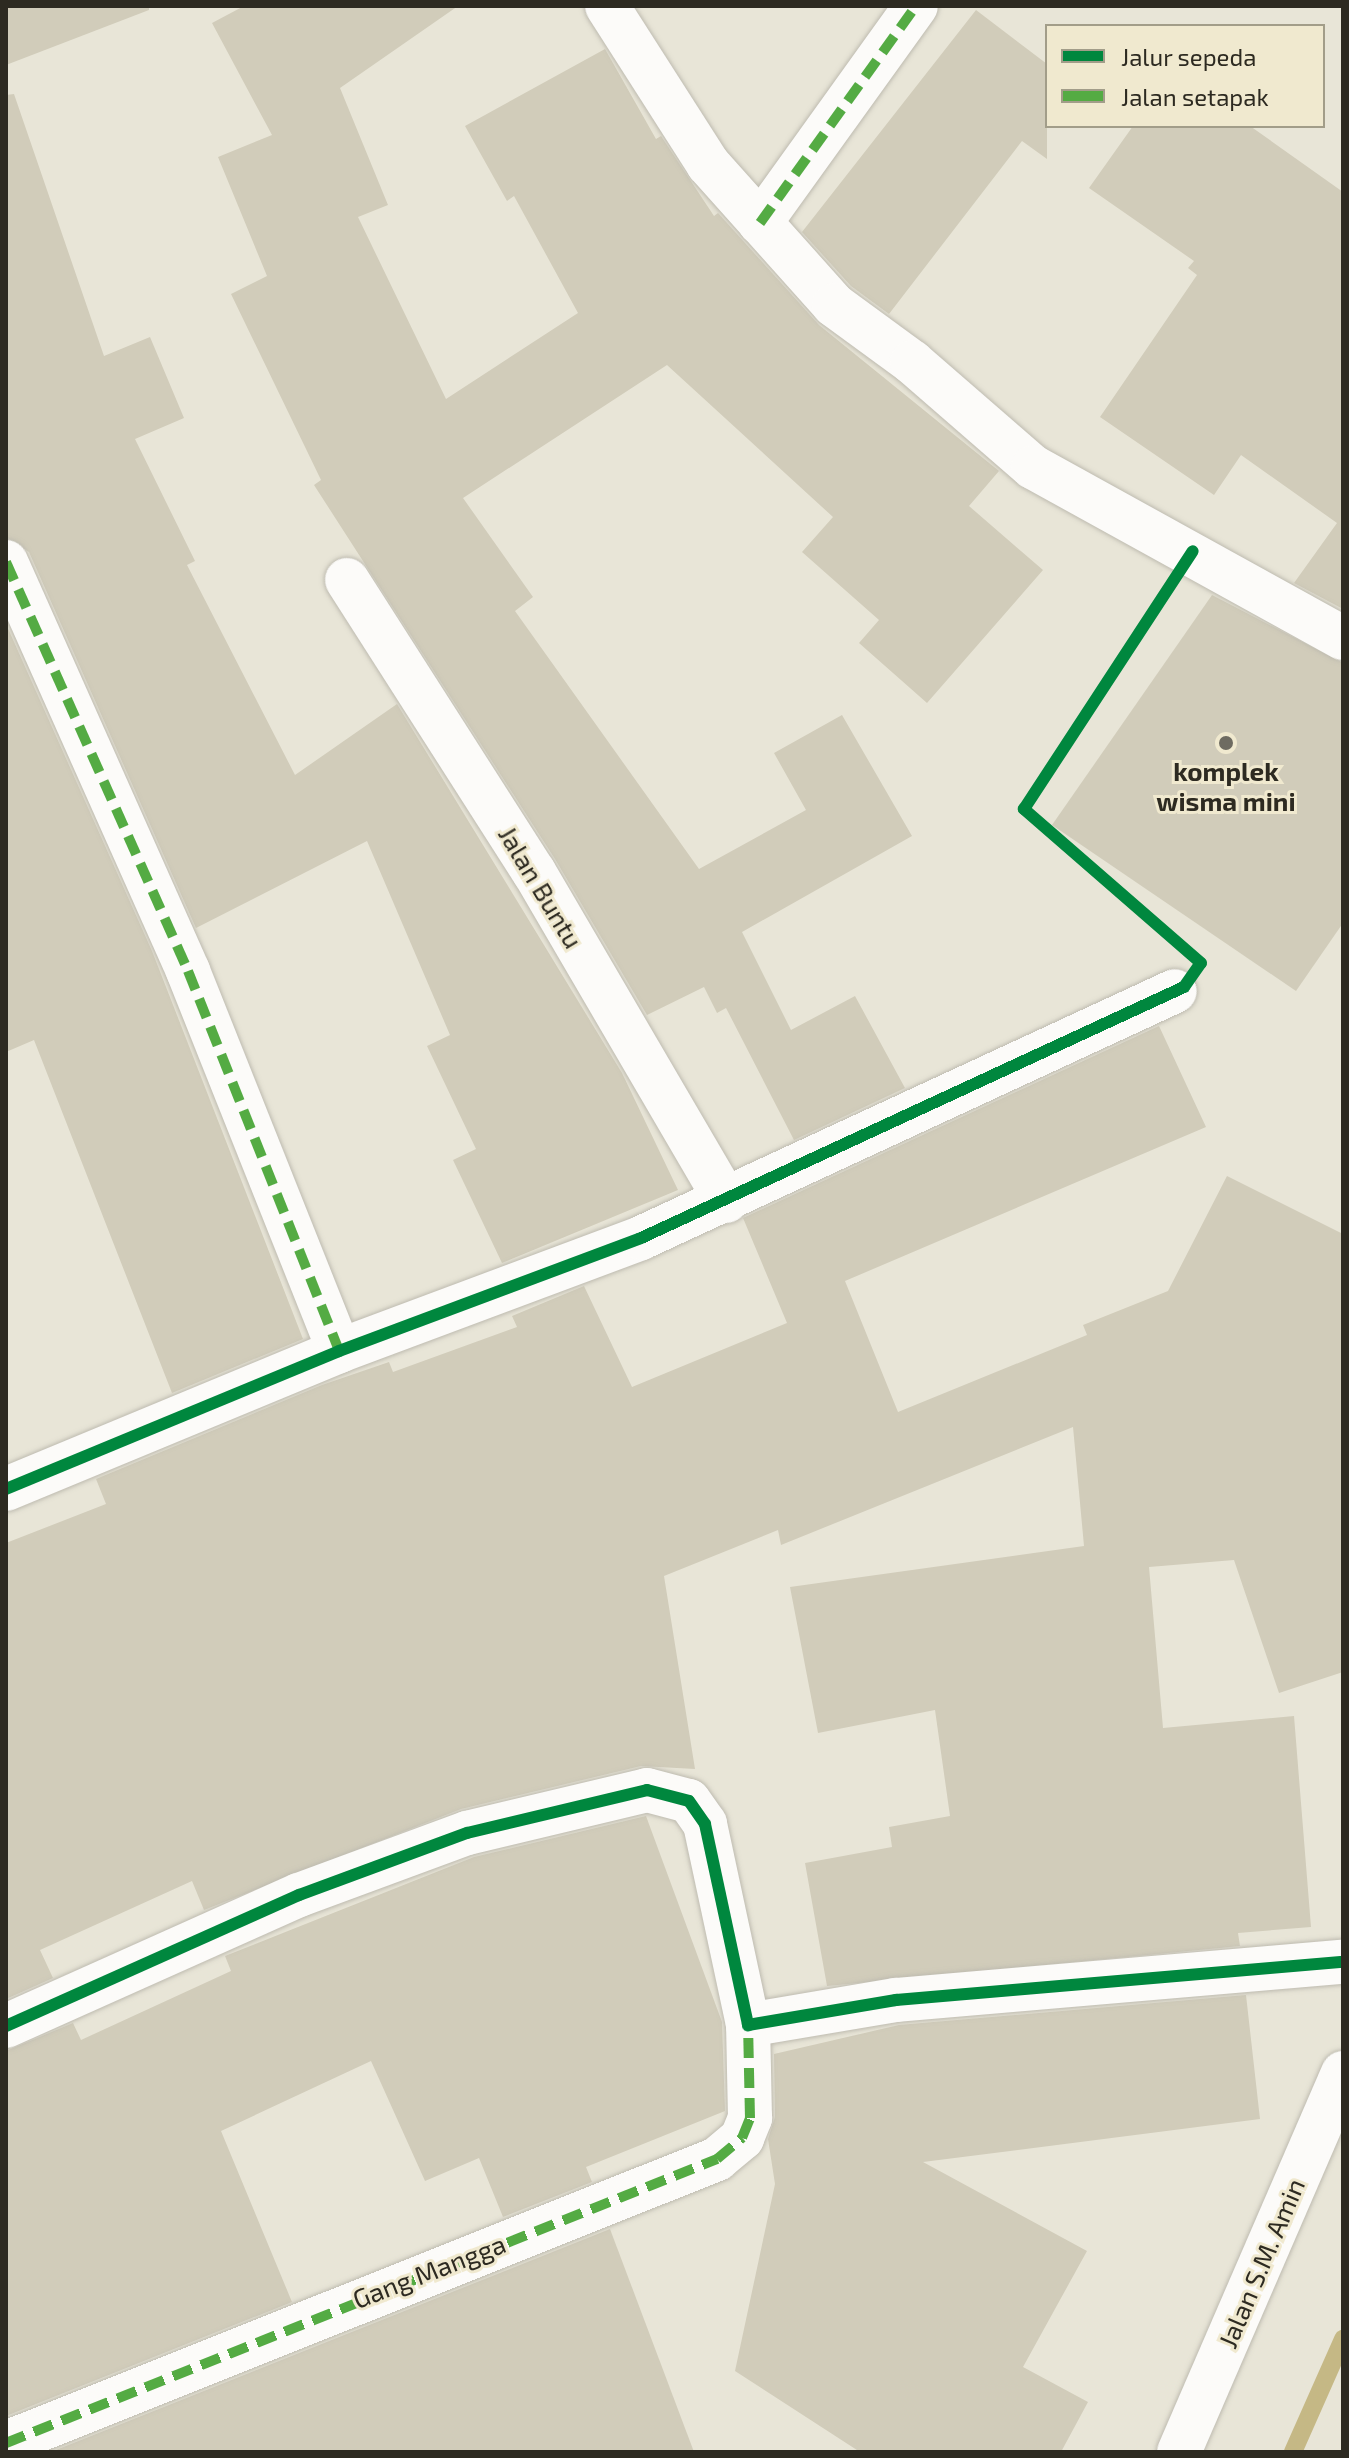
<!DOCTYPE html>
<html>
<head>
<meta charset="utf-8">
<style>
  body { margin:0 }
  #map { position:relative; width:1349px; height:2458px; overflow:hidden; background:#e8e5d7; font-family:"Exo 2",sans-serif }
  div>[style] { position:absolute }
  .stream>* { height:18px; margin:-9px; padding:0 9px; transform-origin:9px; border-radius:9px; background:#c5b885 }
  .building>* { inset:0; background:#d1ccba }
  .roads { filter:drop-shadow(0 0 2px #bebbb0) drop-shadow(0 0 2px #bebbb0) }
  .street>* { height:44px; margin:-22px; padding:0 22px; transform-origin:22px; border-radius:22px; background:#fcfbf9 }
  .secondary>* { height:44px; margin:-22px; padding:0 22px; transform-origin:22px; border-radius:22px; background:#fcfbf9 }
  .quiet>* { height:10px; margin-top:-5px; transform-origin:0; background:repeating-linear-gradient(90deg,#54ab43 0 20px,transparent 0 30px) }
  .cycleway>* { height:12px; margin:-6px; padding:0 6px; transform-origin:6px; border-radius:6px; background:#00873e }
  .dots>* { width:22px; height:22px; translate:-50% -50%; box-sizing:border-box; border:4px solid #f0e9cf; border-radius:50% }
  span { translate:-50% -50%; white-space:nowrap; text-align:center; line-height:1.15; -webkit-text-stroke:6px #f0e9cf; paint-order:stroke }
  .poi-label { font-size:26px; color:#2d2a21; font-weight:700 }
  .street-label { font-size:26px; color:#2d2a21 }
  .frame { position:absolute; inset:0; border:8px solid #2d2a21; pointer-events:none }
  .legend { position:absolute; left:1045px; top:24px; width:280px; height:104px; box-sizing:border-box; background:#f0e9cf; border:2px solid #a29d89; margin:0; padding:10px 14px; list-style:none; font-size:24px; color:#2d2a21 }
  .legend li { display:flex; align-items:center; gap:16px; height:40px }
  .legend b { width:40px; border:2px solid #a29d89 }
</style>
</head>
<body>
<div id="map">
  <div class="stream">
    <div style="left:1293px;top:2452px;width:124px;rotate:-66.1deg"></div>
  </div>
  <div class="building">
    <div style="clip-path:polygon(6px 6px,149px 6px,149px 10px,6px 65px)"></div>
    <div style="clip-path:polygon(244px 6px,458px 6px,340px 88px,388px 205px,358px 217px,446px 399px,578px 313px,514px 196px,507px 201px,465px 126px,605px 49px,656px 139px,661px 136px,714px 216px,718px 213px,819px 325px,999px 471px,969px 506px,1043px 570px,927px 703px,859px 643px,879px 620px,802px 552px,833px 517px,667px 365px,463px 498px,533px 597px,515px 611px,699px 869px,806px 810px,774px 753px,842px 715px,912px 836px,742px 932px,791px 1030px,855px 996px,905px 1088px,794px 1140px,726px 1008px,717px 1013px,704px 987px,647px 1015px,555px 859px,314px 485px,321px 480px,231px 294px,267px 276px,218px 157px,272px 135px,212px 23px)"></div>
    <div style="clip-path:polygon(976px 10px,1047px 64px,1047px 159px,1022px 141px,889px 314px,851px 286px,802px 232px)"></div>
    <div style="clip-path:polygon(14px 94px,104px 356px,150px 337px,184px 418px,135px 439px,195px 561px,187px 565px,295px 775px,397px 704px,622px 1073px,678px 1190px,502px 1263px,453px 1160px,476px 1149px,427px 1046px,450px 1035px,367px 841px,196px 928px,29px 552px,6px 537px,6px 95px)"></div>
    <div style="clip-path:polygon(1133px 126px,1250px 126px,1343px 192px,1343px 609px,1294px 583px,1337px 523px,1241px 455px,1214px 495px,1100px 417px,1197px 275px,1188px 268px,1194px 261px,1089px 188px)"></div>
    <div style="clip-path:polygon(1212px 595px,1343px 663px,1343px 923px,1296px 991px,1052px 825px)"></div>
    <div style="clip-path:polygon(6px 624px,152px 951px,303px 1339px,172px 1393px,34px 1040px,6px 1052px)"></div>
    <div style="clip-path:polygon(1159px 1026px,1206px 1127px,845px 1281px,898px 1412px,1087px 1335px,1083px 1325px,1168px 1291px,1227px 1176px,1343px 1234px,1343px 1672px,1279px 1693px,1234px 1560px,1149px 1567px,1163px 1728px,1294px 1716px,1311px 1927px,1238px 1933px,1240px 1946px,827px 1986px,805px 1863px,892px 1847px,889px 1827px,950px 1816px,935px 1710px,818px 1733px,790px 1587px,1084px 1546px,1073px 1427px,781px 1545px,778px 1530px,664px 1576px,695px 1769px,641px 1766px,461px 1809px,204px 1910px,192px 1881px,40px 1950px,53px 1978px,6px 1999px,6px 1543px,106px 1504px,96px 1479px,322px 1385px,389px 1362px,393px 1372px,517px 1327px,512px 1316px,584px 1286px,632px 1387px,787px 1323px,743px 1218px)"></div>
    <div style="clip-path:polygon(646px 1816px,722px 2022px,725px 2111px,586px 2167px,592px 2182px,503px 2217px,479px 2158px,425px 2181px,371px 2061px,221px 2131px,292px 2302px,6px 2416px,6px 2051px,73px 2023px,81px 2040px,231px 1971px,225px 1956px,474px 1857px)"></div>
    <div style="clip-path:polygon(1246px 1995px,1260px 2119px,923px 2162px,1087px 2251px,1023px 2367px,1088px 2402px,1061px 2452px,860px 2452px,735px 2371px,775px 2184px,768px 2139px,775px 2117px,774px 2054px,899px 2025px)"></div>
    <div style="clip-path:polygon(610px 2229px,694px 2452px,51px 2452px)"></div>
  </div>
  <div class="roads">
    <div class="street">
      <div style="left:607px;top:6px;width:188px;rotate:57.4deg"></div>
      <div style="left:708px;top:164px;width:189px;rotate:48.2deg"></div>
      <div style="left:834px;top:305px;width:97px;rotate:36.2deg"></div>
      <div style="left:912px;top:362px;width:160px;rotate:41deg"></div>
      <div style="left:1033px;top:467px;width:354px;rotate:28.9deg"></div>
      <div style="left:760px;top:223px;width:267px;rotate:-54.3deg"></div>
      <div style="left:6px;top:562px;width:448px;rotate:66deg"></div>
      <div style="left:188px;top:971px;width:409px;rotate:68.3deg"></div>
      <div style="left:347px;top:580px;width:347px;rotate:57.4deg"></div>
      <div style="left:534px;top:872px;width:381px;rotate:59.7deg"></div>
      <div style="left:6px;top:1489px;width:360px;rotate:-22.5deg"></div>
      <div style="left:339px;top:1351px;width:322px;rotate:-20.5deg"></div>
      <div style="left:641px;top:1238px;width:588px;rotate:-24.82deg"></div>
      <div style="left:6px;top:2026px;width:321px;rotate:-24.1deg"></div>
      <div style="left:299px;top:1895px;width:179px;rotate:-20.3deg"></div>
      <div style="left:467px;top:1833px;width:185px;rotate:-13.4deg"></div>
      <div style="left:647px;top:1790px;width:43px;rotate:14.7deg"></div>
      <div style="left:689px;top:1801px;width:28px;rotate:55deg"></div>
      <div style="left:705px;top:1824px;width:206px;rotate:77.9deg"></div>
      <div style="left:748px;top:2025px;width:150px;rotate:-9.6deg"></div>
      <div style="left:896px;top:2000px;width:449px;rotate:-4.9deg"></div>
      <div style="left:6px;top:2443px;width:766px;rotate:-21.77deg"></div>
      <div style="left:717px;top:2159px;width:33px;rotate:-40deg"></div>
      <div style="left:742px;top:2138px;width:22px;rotate:-68deg"></div>
      <div style="left:750px;top:2118px;width:93px;rotate:-91.2deg"></div>
    </div>
    <div class="secondary">
      <div style="left:1179px;top:2452px;width:413px;rotate:-66.6deg"></div>
    </div>
  </div>
  <div class="quiet">
    <div style="left:760px;top:223px;width:267px;rotate:-54.3deg"></div>
    <div style="left:6px;top:562px;width:448px;rotate:66deg"></div>
    <div style="left:188px;top:971px;width:409px;rotate:68.3deg"></div>
    <div style="left:6px;top:2443px;width:766px;rotate:-21.77deg"></div>
    <div style="left:717px;top:2159px;width:33px;rotate:-40deg"></div>
    <div style="left:742px;top:2138px;width:22px;rotate:-68deg"></div>
    <div style="left:750px;top:2118px;width:93px;rotate:-91.2deg"></div>
  </div>
  <div class="cycleway">
    <div style="left:6px;top:1489px;width:360px;rotate:-22.5deg"></div>
    <div style="left:339px;top:1351px;width:322px;rotate:-20.5deg"></div>
    <div style="left:641px;top:1238px;width:598px;rotate:-24.81deg"></div>
    <div style="left:1184px;top:987px;width:29px;rotate:-55deg"></div>
    <div style="left:1201px;top:963px;width:235px;rotate:-139deg"></div>
    <div style="left:1024px;top:809px;width:308px;rotate:-56.8deg"></div>
    <div style="left:6px;top:2026px;width:321px;rotate:-24.1deg"></div>
    <div style="left:299px;top:1895px;width:179px;rotate:-20.3deg"></div>
    <div style="left:467px;top:1833px;width:185px;rotate:-13.4deg"></div>
    <div style="left:647px;top:1790px;width:43px;rotate:14.7deg"></div>
    <div style="left:689px;top:1801px;width:28px;rotate:55deg"></div>
    <div style="left:705px;top:1824px;width:206px;rotate:77.9deg"></div>
    <div style="left:748px;top:2025px;width:150px;rotate:-9.6deg"></div>
    <div style="left:896px;top:2000px;width:449px;rotate:-4.9deg"></div>
  </div>
  <div class="dots">
    <div style="left:1226px;top:743px;background:#6e6b61"></div>
  </div>
  <div class="poi-label">
    <span style="left:1226px;top:786px">komplek<br>wisma mini</span>
  </div>
  <div class="street-label">
    <span style="left:541px;top:887px;rotate:59deg">Jalan Buntu</span>
    <span style="left:1261px;top:2263px;rotate:-67deg">Jalan S.M. Amin</span>
    <span style="left:429px;top:2271px;rotate:-21deg">Gang Mangga</span>
  </div>
  <div class="frame"></div>
  <ul class="legend">
  <li><b style="height:10px;background:#00873e"></b>Jalur sepeda</li>
  <li><b style="height:10px;background:#54ab43"></b>Jalan setapak</li>
  </ul>
</div>
</body>
</html>
